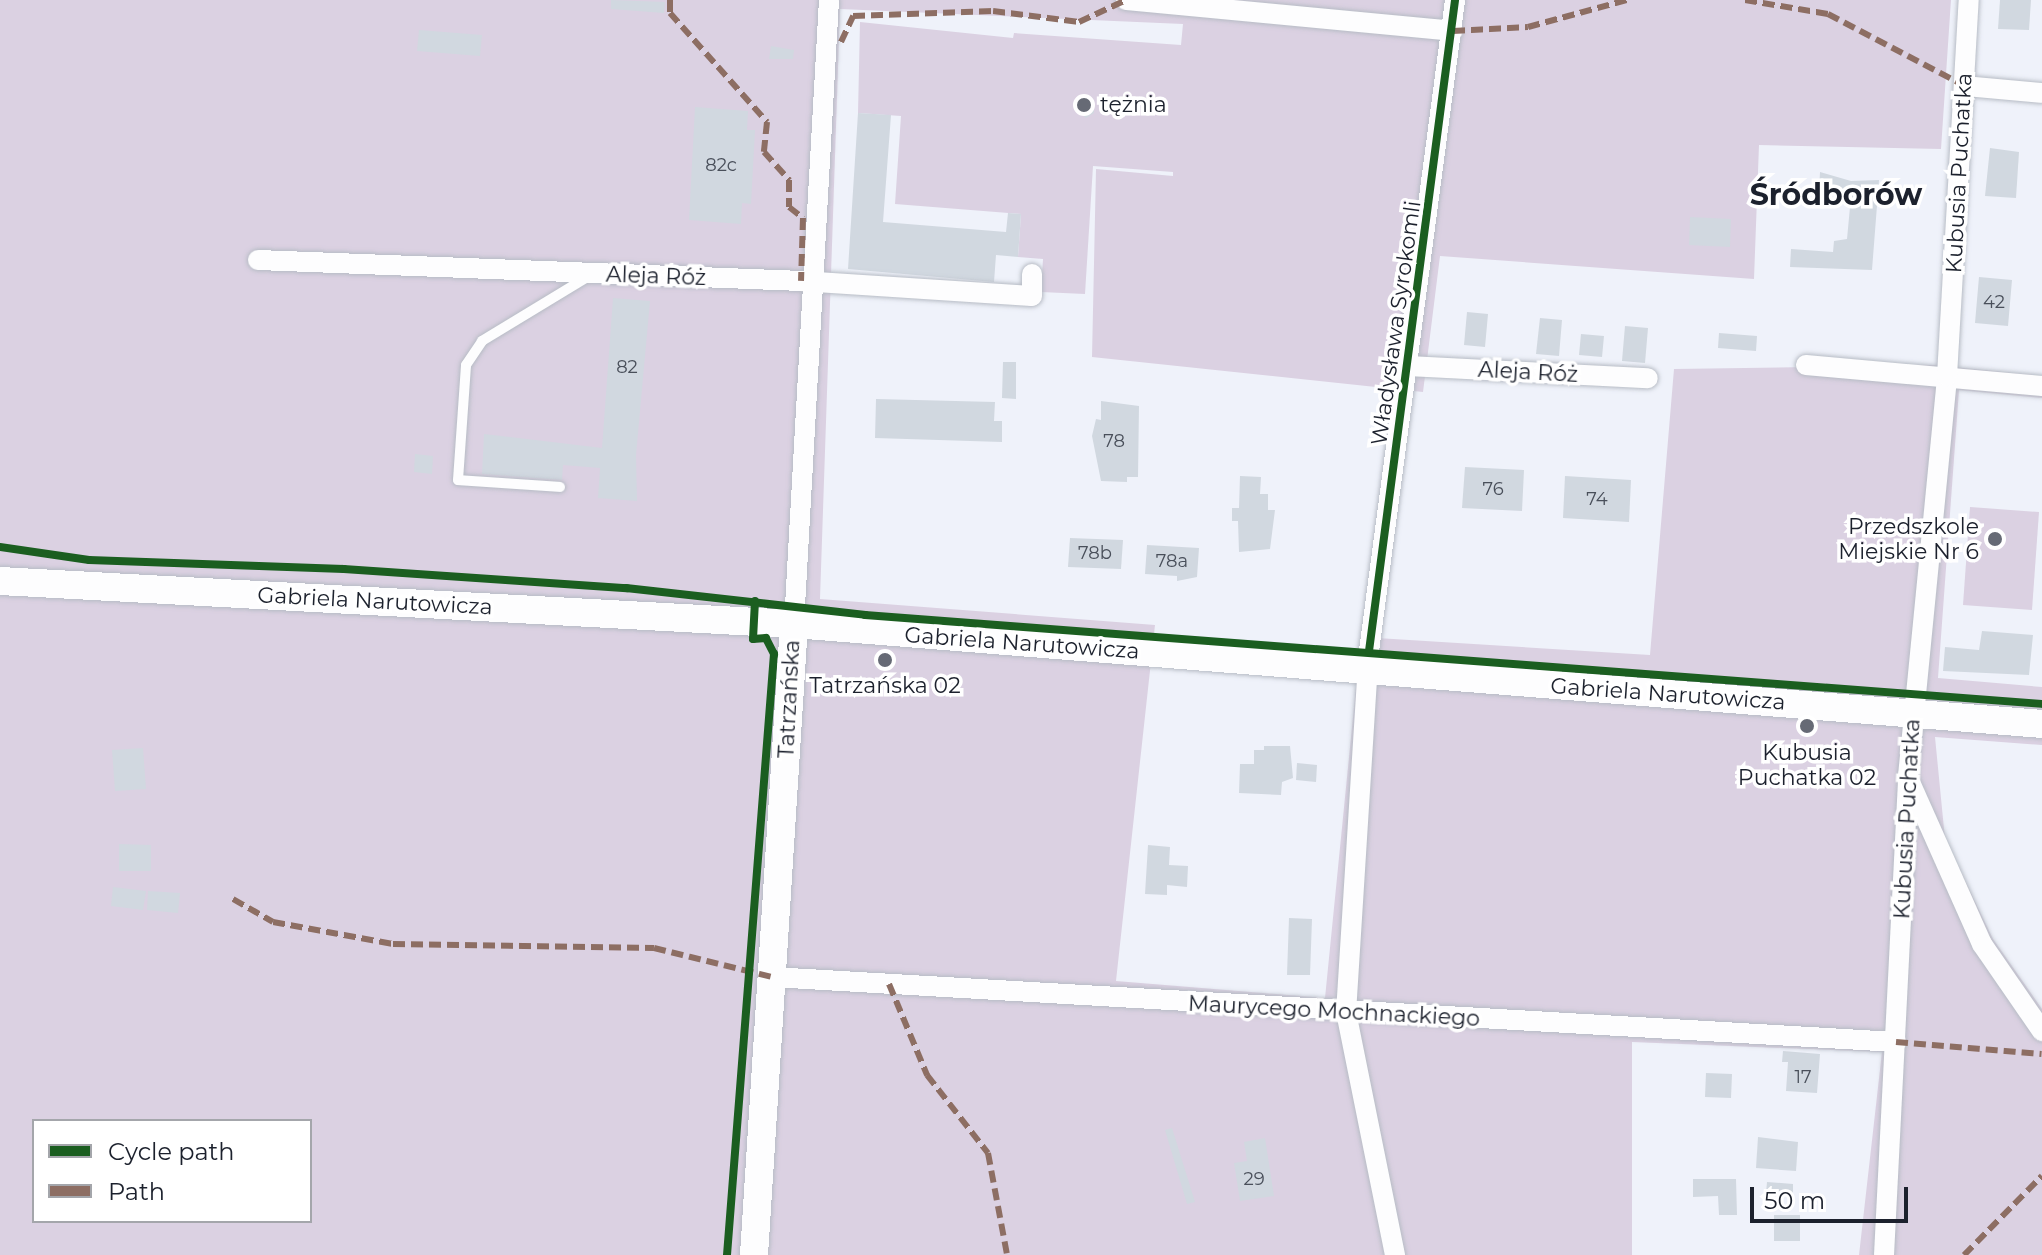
<!DOCTYPE html>
<html>
<head>
<meta charset="utf-8">
<style>
  body { margin:0 }
  #map { position:relative; width:2042px; height:1255px; overflow:hidden; background:#eff2fa; font-family:Montserrat,sans-serif }
  div>[style] { position:absolute }
  .green>* { inset:0; background:#dbd1e2 }
  .building>* { inset:0; background:#d1d8e0 }
  .roads { filter:drop-shadow(0 0 2px #b7bcc5) drop-shadow(0 0 2px #b7bcc5) }
  .lane>* { height:10px; margin:-5px; padding:0 5px; transform-origin:5px; border-radius:5px; background:#fdfdfe }
  .street>* { height:20px; margin:-10px; padding:0 10px; transform-origin:10px; border-radius:10px; background:#fdfdfe }
  .secondary>* { height:28px; margin:-14px; padding:0 14px; transform-origin:14px; border-radius:14px; background:#fdfdfe }
  .quiet>* { height:6px; margin-top:-3px; transform-origin:0; background:repeating-linear-gradient(90deg,#8d6e63 0 12px,transparent 0 18px) }
  .cycleway>* { height:8px; margin:-4px; padding:0 4px; transform-origin:4px; border-radius:4px; background:#1b5e20 }
  .dots>* { width:22px; height:22px; translate:-50% -50%; box-sizing:border-box; border:4px solid #fff; border-radius:50% }
  span { translate:-50% -50%; white-space:nowrap; text-align:center; line-height:1.15; -webkit-text-stroke:7px #fff; paint-order:stroke }
  .number-label { font-size:18px; color:#494f5a }
  .number-label span { -webkit-text-stroke-width:0 }
  .poi-label { font-size:22px; color:#1c212d }
  .left { translate:0 -50%; text-align:left }
  .right { translate:-100% -50%; text-align:right }
  .street-label { font-size:22px; color:#1c212d }
  .district-label { font-size:30px; color:#1c212d; font-weight:700 }
  .legend { position:absolute; left:32px; top:1119px; width:280px; height:104px; box-sizing:border-box; background:#fff; border:2px solid #a4a6ab; margin:0; padding:10px 14px; list-style:none; font-size:24px; color:#1c212d }
  .legend li { display:flex; align-items:center; gap:16px; height:40px }
  .legend b { width:40px; border:2px solid #a4a6ab }
  .scale { position:absolute; left:1750px; top:1187px; width:158px; height:36px; box-sizing:border-box; border:4px solid #1c212d; border-top:0; padding-left:10px; font-size:24px; line-height:28px; white-space:nowrap; color:#1c212d; -webkit-text-stroke:6px #fff; paint-order:stroke }
</style>
</head>
<body>
<div id="map">
  <div class="green">
    <div style="clip-path:polygon(evenodd,0 0,1951px 0,1941px 149px,1759px 145px,1754px 279px,1440px 256px,1423px 392px,1092px 357px,1096px 169px,1173px 176px,1173px 172px,1093px 166px,1085px 294px,1041px 292px,1043px 259px,1018px 257px,1021px 214px,895px 204px,901px 116px,858px 113px,860px 22px,1013px 38px,1014px 33px,1181px 45px,1183px 24px,840px 9px,820px 599px,1155px 625px,1116px 981px,1325px 998px,1361px 637px,1650px 655px,1674px 369px,1935px 365px,2042px 376px,2042px 398px,1959px 390px,1938px 678px,2042px 687px,2042px 745px,1935px 737px,1945px 839px,1993px 939px,2042px 1009px,2042px 1255px,1859px 1255px,1882px 1052px,1632px 1042px,1632px 1255px,0 1255px,0 0,34px 1121px,310px 1121px,310px 1221px,34px 1221px,34px 1121px)"></div>
    <div style="clip-path:polygon(1970px 507px,2039px 512px,2032px 610px,1963px 605px)"></div>
  </div>
  <div class="building">
    <div style="clip-path:polygon(611px 0,665px 2px,664px 13px,611px 9px)"></div>
    <div style="clip-path:polygon(2000px 0,2031px 0,2029px 30px,1998px 29px)"></div>
    <div style="clip-path:polygon(419px 30px,482px 35px,480px 56px,417px 51px)"></div>
    <div style="clip-path:polygon(771px 46px,794px 50px,793px 59px,769px 59px)"></div>
    <div style="clip-path:polygon(1086px 97px,1093px 102px,1094px 113px,1086px 118px,1074px 108px)"></div>
    <div style="clip-path:polygon(695px 107px,748px 111px,747px 130px,755px 130px,751px 204px,742px 203px,741px 224px,689px 220px)"></div>
    <div style="clip-path:polygon(858px 113px,891px 115px,883px 222px,1006px 232px,1008px 213px,1021px 214px,1018px 257px,996px 255px,994px 282px,848px 269px)"></div>
    <div style="clip-path:polygon(1990px 148px,2019px 152px,2016px 198px,1985px 196px)"></div>
    <div style="clip-path:polygon(1820px 172px,1851px 181px,1879px 180px,1872px 270px,1790px 267px,1791px 249px,1833px 252px,1834px 241px,1847px 239px,1850px 207px,1837px 202px,1838px 192px,1819px 190px)"></div>
    <div style="clip-path:polygon(1690px 217px,1731px 219px,1730px 247px,1689px 245px)"></div>
    <div style="clip-path:polygon(1979px 277px,2012px 280px,2008px 326px,1975px 323px)"></div>
    <div style="clip-path:polygon(613px 298px,650px 301px,636px 455px,637px 501px,598px 498px,600px 468px,563px 465px,562px 480px,482px 474px,484px 434px,602px 448px)"></div>
    <div style="clip-path:polygon(1467px 312px,1488px 314px,1485px 347px,1464px 345px)"></div>
    <div style="clip-path:polygon(1540px 318px,1562px 320px,1559px 356px,1536px 354px)"></div>
    <div style="clip-path:polygon(1625px 326px,1648px 328px,1645px 363px,1622px 361px)"></div>
    <div style="clip-path:polygon(1719px 333px,1757px 336px,1756px 351px,1718px 348px)"></div>
    <div style="clip-path:polygon(1581px 334px,1604px 336px,1602px 357px,1579px 355px)"></div>
    <div style="clip-path:polygon(1003px 362px,1016px 362px,1016px 399px,1002px 398px)"></div>
    <div style="clip-path:polygon(876px 399px,995px 402px,994px 421px,1002px 421px,1002px 442px,875px 438px)"></div>
    <div style="clip-path:polygon(1101px 401px,1139px 406px,1138px 477px,1127px 477px,1127px 482px,1101px 481px,1092px 436px,1096px 419px,1101px 420px)"></div>
    <div style="clip-path:polygon(415px 454px,433px 456px,432px 474px,414px 472px)"></div>
    <div style="clip-path:polygon(1465px 467px,1524px 470px,1522px 511px,1462px 508px)"></div>
    <div style="clip-path:polygon(1240px 476px,1261px 477px,1260px 494px,1268px 494px,1268px 510px,1275px 510px,1270px 549px,1239px 552px,1238px 521px,1232px 521px,1232px 508px,1239px 508px)"></div>
    <div style="clip-path:polygon(1565px 476px,1631px 480px,1629px 522px,1563px 518px)"></div>
    <div style="clip-path:polygon(1070px 538px,1123px 540px,1121px 569px,1068px 567px)"></div>
    <div style="clip-path:polygon(1147px 545px,1199px 548px,1197px 577px,1177px 581px,1177px 576px,1145px 574px)"></div>
    <div style="clip-path:polygon(1982px 631px,2033px 635px,2029px 675px,1943px 671px,1945px 647px,1979px 650px)"></div>
    <div style="clip-path:polygon(1264px 746px,1290px 746px,1293px 778px,1282px 782px,1281px 795px,1239px 793px,1240px 764px,1254px 764px,1254px 750px,1264px 750px)"></div>
    <div style="clip-path:polygon(143px 748px,146px 789px,115px 791px,112px 750px)"></div>
    <div style="clip-path:polygon(1297px 763px,1317px 765px,1316px 782px,1296px 780px)"></div>
    <div style="clip-path:polygon(119px 844px,151px 845px,151px 871px,119px 871px)"></div>
    <div style="clip-path:polygon(1148px 845px,1170px 847px,1169px 865px,1188px 866px,1187px 887px,1167px 885px,1167px 895px,1145px 894px)"></div>
    <div style="clip-path:polygon(113px 887px,146px 891px,143px 910px,111px 906px)"></div>
    <div style="clip-path:polygon(148px 891px,180px 893px,178px 913px,147px 910px)"></div>
    <div style="clip-path:polygon(1289px 918px,1312px 919px,1310px 975px,1287px 975px)"></div>
    <div style="clip-path:polygon(1783px 1051px,1820px 1054px,1817px 1093px,1786px 1091px,1788px 1062px,1782px 1062px)"></div>
    <div style="clip-path:polygon(1706px 1073px,1732px 1074px,1731px 1098px,1705px 1097px)"></div>
    <div style="clip-path:polygon(1172px 1128px,1195px 1202px,1187px 1204px,1165px 1130px)"></div>
    <div style="clip-path:polygon(1758px 1137px,1798px 1142px,1796px 1171px,1756px 1168px)"></div>
    <div style="clip-path:polygon(1265px 1138px,1274px 1196px,1240px 1201px,1234px 1163px,1247px 1161px,1244px 1142px)"></div>
    <div style="clip-path:polygon(1693px 1179px,1736px 1179px,1737px 1215px,1719px 1215px,1718px 1196px,1693px 1197px)"></div>
    <div style="clip-path:polygon(1767px 1182px,1793px 1184px,1793px 1194px,1766px 1193px)"></div>
    <div style="clip-path:polygon(1774px 1215px,1800px 1215px,1800px 1241px,1774px 1241px)"></div>
  </div>
  <div class="roads">
    <div class="lane">
      <div style="left:560px;top:487px;width:102px;rotate:-176.1deg"></div>
      <div style="left:458px;top:480px;width:115px;rotate:-86deg"></div>
      <div style="left:466px;top:365px;width:29px;rotate:-56deg"></div>
      <div style="left:482px;top:341px;width:125px;rotate:-31.3deg"></div>
    </div>
    <div class="street">
      <div style="left:1126px;top:0;width:328px;rotate:5.4deg"></div>
      <div style="left:1965px;top:86px;width:77px;rotate:5.2deg"></div>
      <div style="left:258px;top:260px;width:543px;rotate:2.21deg"></div>
      <div style="left:801px;top:281px;width:231px;rotate:3.7deg"></div>
      <div style="left:1032px;top:296px;width:22px;rotate:-90deg"></div>
      <div style="left:1806px;top:365px;width:237px;rotate:5.1deg"></div>
      <div style="left:1408px;top:366px;width:240px;rotate:2.9deg"></div>
      <div style="left:794px;top:624px;width:625px;rotate:-86.79deg"></div>
      <div style="left:1909px;top:780px;width:180px;rotate:66deg"></div>
      <div style="left:1982px;top:944px;width:106px;rotate:55.4deg"></div>
      <div style="left:772px;top:977px;width:1126px;rotate:3.31deg"></div>
      <div style="left:1395px;top:1255px;width:247px;rotate:-101.4deg"></div>
      <div style="left:1346px;top:1013px;width:363px;rotate:-86.4deg"></div>
      <div style="left:1369px;top:651px;width:657px;rotate:-82.47deg"></div>
      <div style="left:1884px;top:1255px;width:480px;rotate:-87.1deg"></div>
      <div style="left:1908px;top:776px;width:402px;rotate:-84.4deg"></div>
      <div style="left:1947px;top:376px;width:377px;rotate:-86.7deg"></div>
    </div>
    <div class="secondary">
      <div style="left:0;top:581px;width:795px;rotate:3.1deg"></div>
      <div style="left:794px;top:624px;width:1252px;rotate:4.58deg"></div>
      <div style="left:754px;top:1255px;width:632px;rotate:-86.37deg"></div>
    </div>
  </div>
  <div class="quiet">
    <div style="left:670px;top:0;width:13px;rotate:90deg"></div>
    <div style="left:670px;top:13px;width:146px;rotate:48.3deg"></div>
    <div style="left:767px;top:122px;width:30px;rotate:96deg"></div>
    <div style="left:764px;top:152px;width:38px;rotate:48deg"></div>
    <div style="left:789px;top:180px;width:27px;rotate:90deg"></div>
    <div style="left:789px;top:207px;width:18px;rotate:38deg"></div>
    <div style="left:803px;top:218px;width:63px;rotate:91.8deg"></div>
    <div style="left:1745px;top:0;width:84px;rotate:9.6deg"></div>
    <div style="left:1828px;top:14px;width:155px;rotate:27.7deg"></div>
    <div style="left:1453px;top:31px;width:75px;rotate:-3.1deg"></div>
    <div style="left:1528px;top:27px;width:103px;rotate:-15.3deg"></div>
    <div style="left:841px;top:42px;width:29px;rotate:-65deg"></div>
    <div style="left:853px;top:16px;width:140px;rotate:-2deg"></div>
    <div style="left:993px;top:11px;width:87px;rotate:7.3deg"></div>
    <div style="left:1079px;top:22px;width:52px;rotate:-25.1deg"></div>
    <div style="left:233px;top:899px;width:46px;rotate:29.9deg"></div>
    <div style="left:273px;top:922px;width:122px;rotate:10.4deg"></div>
    <div style="left:393px;top:944px;width:261px;rotate:0.9deg"></div>
    <div style="left:654px;top:948px;width:122px;rotate:13.8deg"></div>
    <div style="left:889px;top:984px;width:99px;rotate:67.3deg"></div>
    <div style="left:927px;top:1075px;width:99px;rotate:52deg"></div>
    <div style="left:988px;top:1153px;width:104px;rotate:79.4deg"></div>
    <div style="left:1896px;top:1042px;width:146px;rotate:4.7deg"></div>
    <div style="left:1964px;top:1255px;width:111px;rotate:-45.4deg"></div>
  </div>
  <div class="cycleway">
    <div style="left:0;top:547px;width:90px;rotate:8.3deg"></div>
    <div style="left:89px;top:560px;width:255px;rotate:2deg"></div>
    <div style="left:344px;top:569px;width:283px;rotate:3.9deg"></div>
    <div style="left:626px;top:588px;width:241px;rotate:6.4deg"></div>
    <div style="left:865px;top:615px;width:1180px;rotate:4.32deg"></div>
    <div style="left:1369px;top:651px;width:657px;rotate:-82.47deg"></div>
    <div style="left:727px;top:1255px;width:603px;rotate:-85.53deg"></div>
    <div style="left:774px;top:654px;width:18px;rotate:-117deg"></div>
    <div style="left:766px;top:638px;width:13px;rotate:176deg"></div>
    <div style="left:753px;top:639px;width:38px;rotate:-87deg"></div>
  </div>
  <div class="dots">
    <div style="left:1084px;top:105px;background:#666a75"></div>
    <div style="left:1995px;top:539px;background:#666a75"></div>
    <div style="left:885px;top:660px;background:#666a75"></div>
    <div style="left:1807px;top:726px;background:#666a75"></div>
  </div>
  <div class="number-label">
    <span style="left:721px;top:165px">82c</span>
    <span style="left:1994px;top:302px">42</span>
    <span style="left:627px;top:367px">82</span>
    <span style="left:1114px;top:441px">78</span>
    <span style="left:1493px;top:489px">76</span>
    <span style="left:1597px;top:499px">74</span>
    <span style="left:1095px;top:553px">78b</span>
    <span style="left:1172px;top:561px">78a</span>
    <span style="left:1803px;top:1077px">17</span>
    <span style="left:1254px;top:1179px">29</span>
  </div>
  <div class="poi-label">
    <span class="left" style="left:1100px;top:105px">tężnia</span>
    <span class="right" style="left:1979px;top:539px">Przedszkole<br>Miejskie Nr 6</span>
    <span style="left:885px;top:686px">Tatrzańska 02</span>
    <span style="left:1807px;top:765px">Kubusia<br>Puchatka 02</span>
  </div>
  <div class="street-label">
    <span style="left:1959px;top:173px;rotate:-87deg">Kubusia Puchatka</span>
    <span style="left:656px;top:276px;rotate:2deg">Aleja Róż</span>
    <span style="left:1396px;top:323px;rotate:-82deg">Władysława Syrokomli</span>
    <span style="left:1528px;top:372px;rotate:3deg">Aleja Róż</span>
    <span style="left:375px;top:601px;rotate:3deg">Gabriela Narutowicza</span>
    <span style="left:1022px;top:643px;rotate:4deg">Gabriela Narutowicza</span>
    <span style="left:1668px;top:694px;rotate:4deg">Gabriela Narutowicza</span>
    <span style="left:789px;top:699px;rotate:-87deg">Tatrzańska</span>
    <span style="left:1907px;top:819px;rotate:-87deg">Kubusia Puchatka</span>
    <span style="left:1334px;top:1011px;rotate:3deg">Maurycego Mochnackiego</span>
  </div>
  <div class="district-label">
    <span style="left:1836px;top:195px">Śródborów</span>
  </div>
  <ul class="legend">
  <li><b style="height:10px;background:#1b5e20"></b>Cycle path</li>
  <li><b style="height:10px;background:#8d6e63"></b>Path</li>
  </ul>
  <div class="scale">50 m</div>
</div>
</body>
</html>
